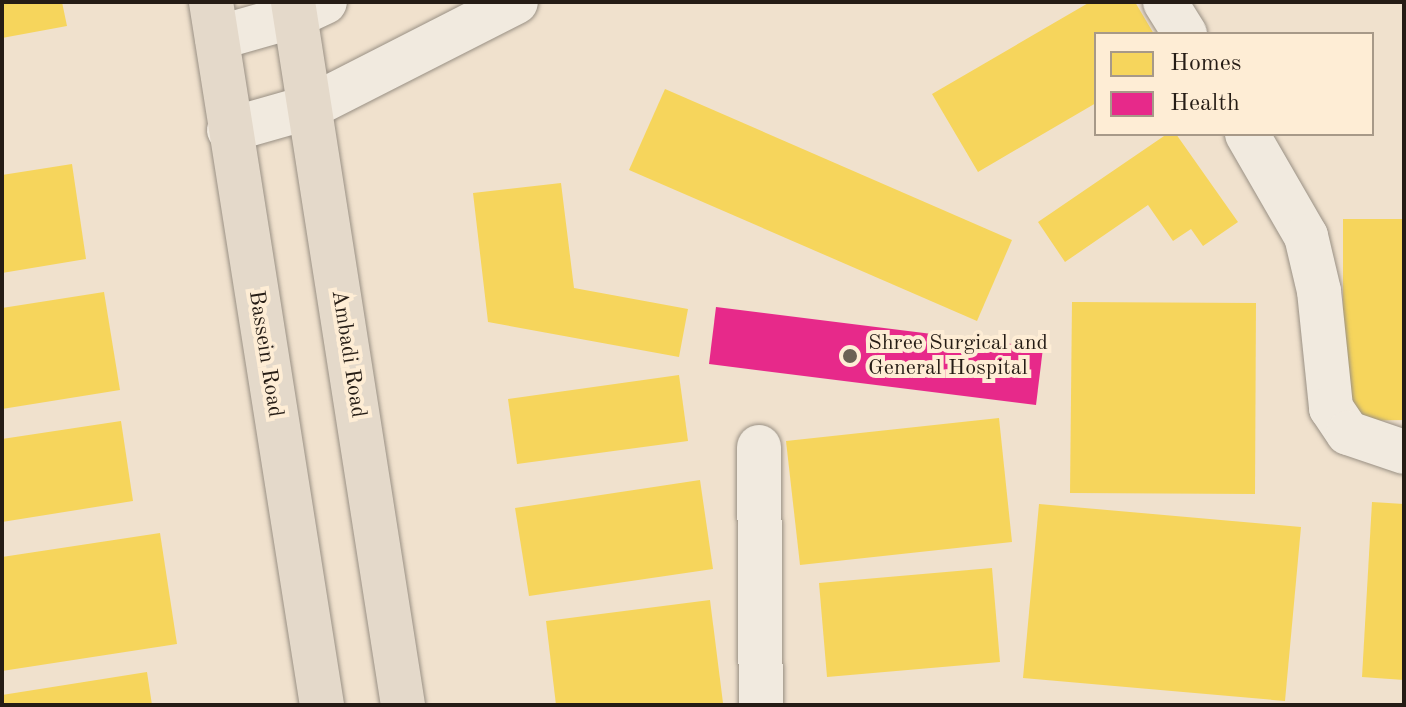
<!DOCTYPE html>
<html>
<head>
<meta charset="utf-8">
<style>
  body { margin:0 }
  #map { position:relative; width:1406px; height:707px; overflow:hidden; background:#f0e1cd; font-family:"Old Standard TT",serif }
  div>[style] { position:absolute }
  .homes>* { inset:0; background:#f6d55c }
  .health>* { inset:0; background:#e7298a }
  .roads { filter:drop-shadow(0 0 2px #999084) drop-shadow(0 0 2px #999084) }
  .minor>* { height:44px; margin:-22px; padding:0 22px; transform-origin:22px; border-radius:22px; background:#f1eadf }
  .tertiary>* { height:44px; margin:-22px; padding:0 22px; transform-origin:22px; border-radius:22px; background:#f1eadf }
  .primary>* { height:44px; margin:-22px; padding:0 22px; transform-origin:22px; border-radius:22px; background:#e4d9ca }
  .dots>* { width:22px; height:22px; translate:-50% -50%; box-sizing:border-box; border:4px solid #feedd5; border-radius:50% }
  span { translate:-50% -50%; white-space:nowrap; text-align:center; line-height:1.15; -webkit-text-stroke:8px #feedd5; paint-order:stroke }
  .poi-label { font-size:22px; color:#251c15 }
  .left { translate:0 -50%; text-align:left }
  .street-label { font-size:22px; color:#251c15 }
  .frame { position:absolute; inset:0; border:4px solid #251c15; pointer-events:none }
  .legend { position:absolute; left:1094px; top:32px; width:280px; height:104px; box-sizing:border-box; background:#feedd5; border:2px solid #a79988; margin:0; padding:10px 14px; list-style:none; font-size:24px; color:#251c15 }
  .legend li { display:flex; align-items:center; gap:16px; height:40px }
  .legend b { width:40px; border:2px solid #a79988 }
</style>
</head>
<body>
<div id="map">
  <div class="homes">
    <div style="clip-path:polygon(2px 2px,62px 2px,67px 26px,2px 38px)"></div>
    <div style="clip-path:polygon(1090px 2px,1135px 2px,1154px 34px,1096px 34px,1096px 103px,978px 172px,932px 94px)"></div>
    <div style="clip-path:polygon(665px 89px,1012px 240px,977px 321px,629px 170px)"></div>
    <div style="clip-path:polygon(1167px 134px,1176px 134px,1238px 222px,1203px 246px,1191px 229px,1173px 241px,1148px 205px,1065px 262px,1038px 222px)"></div>
    <div style="clip-path:polygon(72px 164px,86px 259px,2px 273px,2px 175px)"></div>
    <div style="clip-path:polygon(561px 183px,574px 288px,688px 309px,679px 357px,488px 322px,473px 193px)"></div>
    <div style="clip-path:polygon(1343px 219px,1404px 219px,1404px 420px,1343px 421px)"></div>
    <div style="clip-path:polygon(104px 292px,120px 390px,2px 409px,2px 308px)"></div>
    <div style="clip-path:polygon(1072px 302px,1256px 303px,1255px 494px,1070px 493px)"></div>
    <div style="clip-path:polygon(679px 375px,688px 441px,517px 464px,508px 399px)"></div>
    <div style="clip-path:polygon(999px 418px,1012px 542px,800px 565px,786px 441px)"></div>
    <div style="clip-path:polygon(121px 421px,133px 501px,2px 522px,2px 439px)"></div>
    <div style="clip-path:polygon(700px 480px,713px 569px,529px 596px,515px 508px)"></div>
    <div style="clip-path:polygon(1372px 502px,1404px 504px,1404px 680px,1362px 677px)"></div>
    <div style="clip-path:polygon(1039px 504px,1301px 527px,1285px 701px,1023px 678px)"></div>
    <div style="clip-path:polygon(160px 533px,177px 644px,2px 671px,2px 557px)"></div>
    <div style="clip-path:polygon(992px 568px,1000px 662px,827px 677px,819px 583px)"></div>
    <div style="clip-path:polygon(710px 600px,723px 703px,556px 705px,546px 621px)"></div>
    <div style="clip-path:polygon(147px 672px,152px 705px,2px 705px,2px 695px)"></div>
  </div>
  <div class="health">
    <div style="clip-path:polygon(716px 307px,1043px 348px,1036px 405px,709px 364px)"></div>
  </div>
  <div class="roads">
    <div class="minor">
      <div style="left:1165px;top:2px;width:38px;rotate:58deg"></div>
      <div style="left:1247px;top:134px;width:118px;rotate:60deg"></div>
      <div style="left:1306px;top:236px;width:57px;rotate:76.7deg"></div>
      <div style="left:1319px;top:291px;width:118px;rotate:84.1deg"></div>
      <div style="left:1331px;top:408px;width:30px;rotate:56deg"></div>
      <div style="left:1348px;top:433px;width:59px;rotate:18.7deg"></div>
      <div style="left:759px;top:447px;width:258px;rotate:89.6deg"></div>
    </div>
    <div class="tertiary">
      <div style="left:217px;top:38px;width:81px;rotate:-15.8deg"></div>
      <div style="left:295px;top:16px;width:33px;rotate:-25deg"></div>
      <div style="left:229px;top:130px;width:84px;rotate:-15.9deg"></div>
      <div style="left:310px;top:107px;width:231px;rotate:-27deg"></div>
    </div>
    <div class="primary">
      <div style="left:211px;top:2px;width:712px;rotate:81.03deg"></div>
      <div style="left:293px;top:2px;width:712px;rotate:81.11deg"></div>
    </div>
  </div>
  <div class="dots">
    <div style="left:850px;top:356px;background:#6c6155"></div>
  </div>
  <div class="poi-label">
    <span class="left" style="left:868px;top:356px">Shree Surgical and<br>General Hospital</span>
  </div>
  <div class="street-label">
    <span style="left:265px;top:354px;rotate:81deg">Bassein Road</span>
    <span style="left:348px;top:354px;rotate:81deg">Ambadi Road</span>
  </div>
  <div class="frame"></div>
  <ul class="legend">
  <li><b style="height:22px;background:#f6d55c"></b>Homes</li>
  <li><b style="height:22px;background:#e7298a"></b>Health</li>
  </ul>
</div>
</body>
</html>
